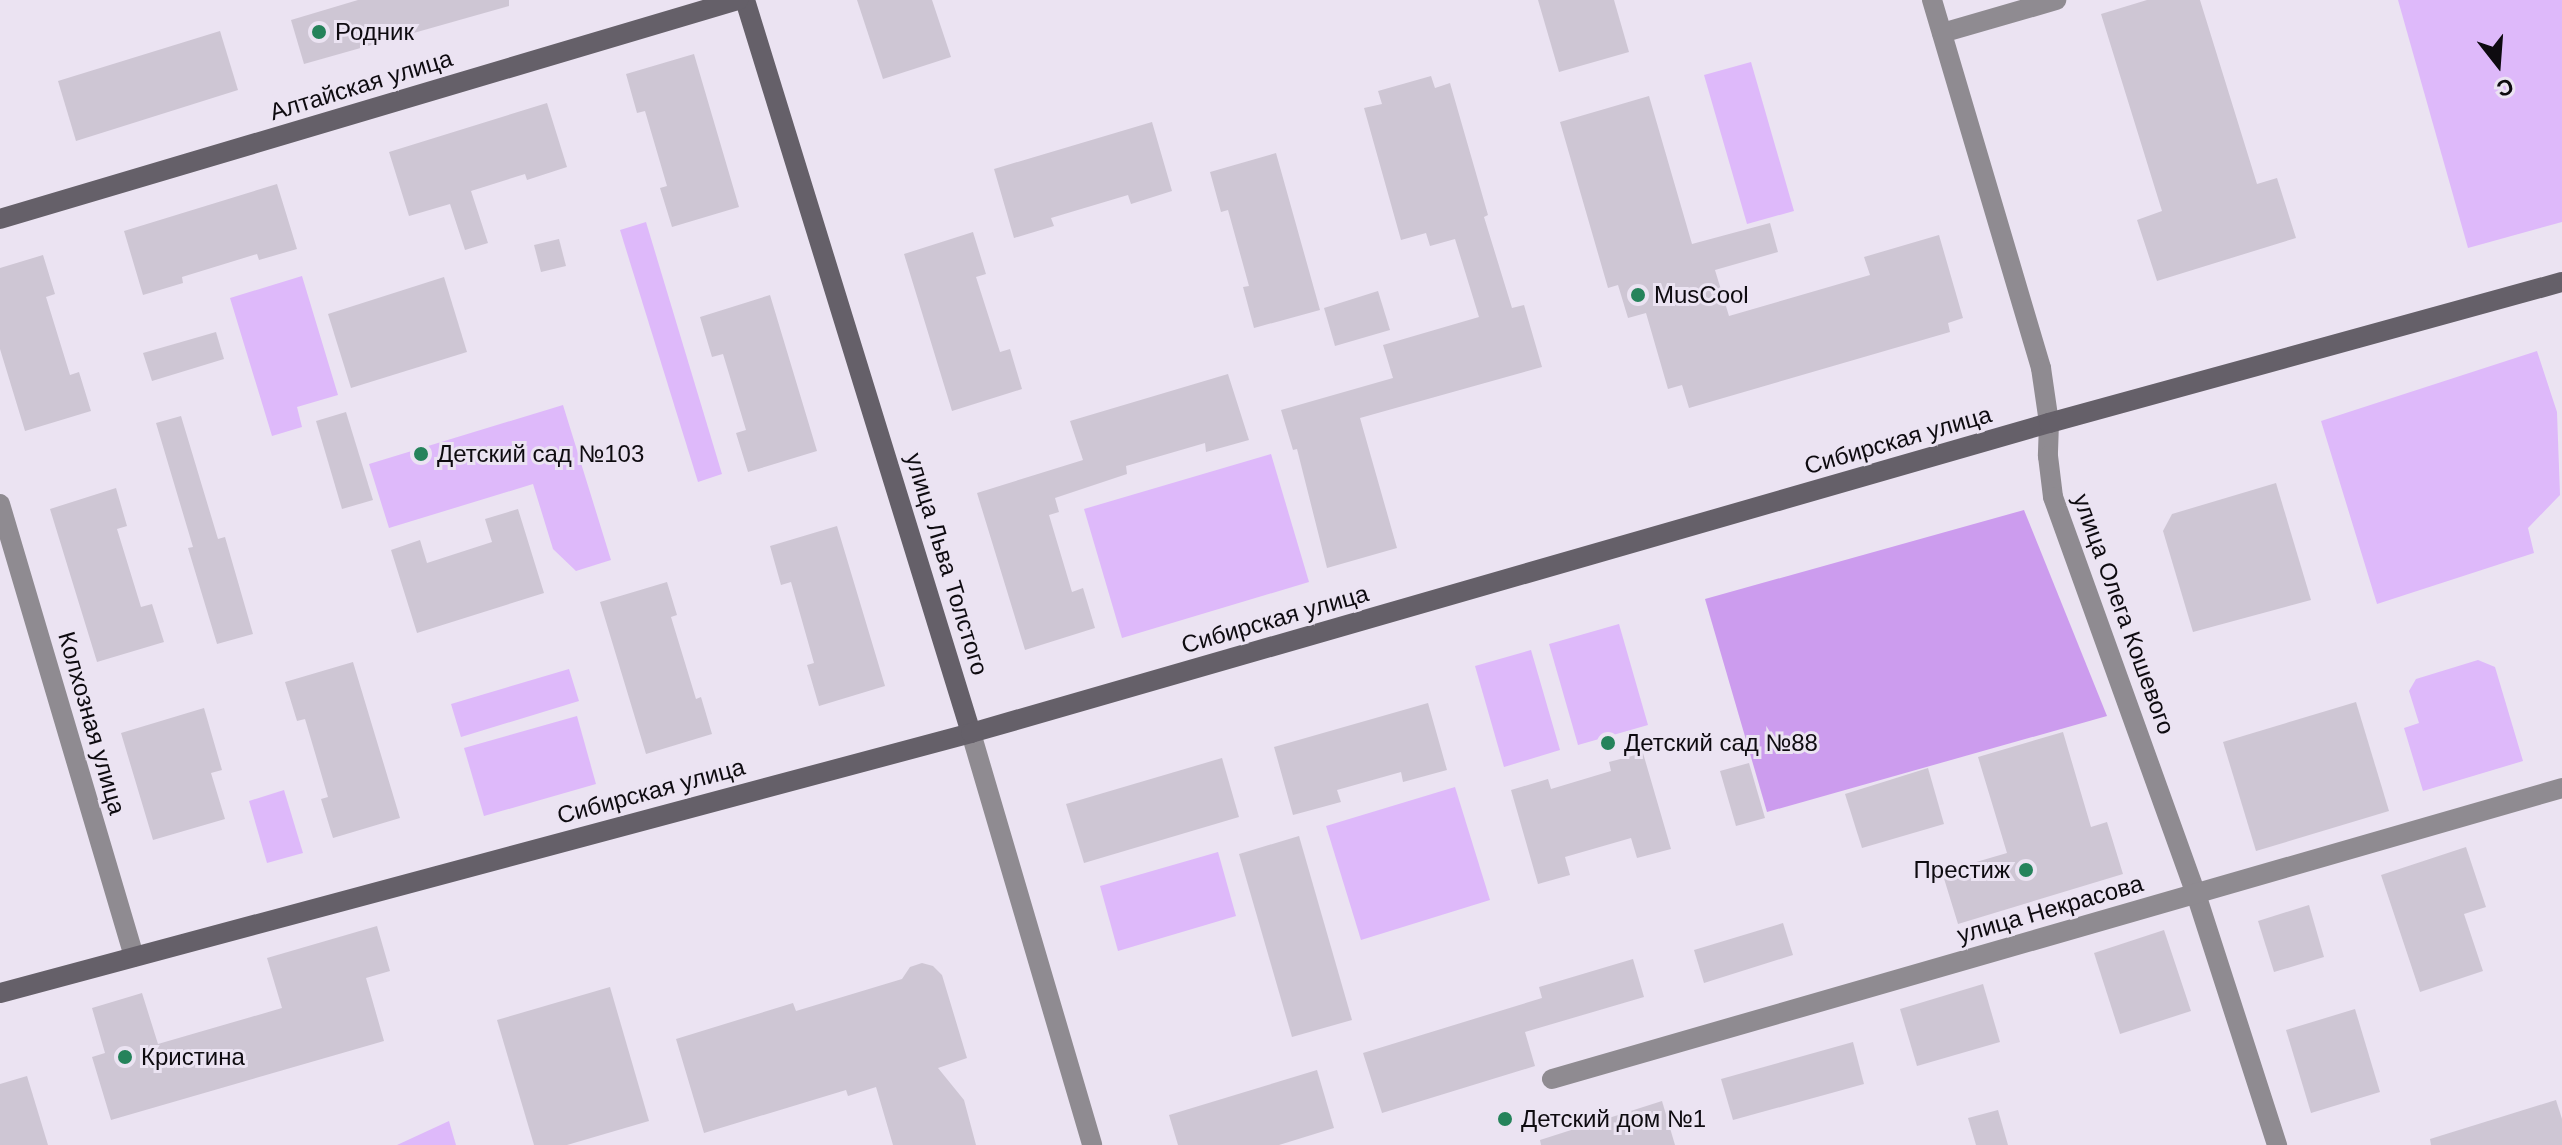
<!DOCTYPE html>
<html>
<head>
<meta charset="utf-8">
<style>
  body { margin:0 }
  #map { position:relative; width:2562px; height:1145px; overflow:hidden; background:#ebe3f2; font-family:Helvetica,sans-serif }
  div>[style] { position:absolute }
  .green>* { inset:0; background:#deb9fa }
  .forest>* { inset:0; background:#cc9cee }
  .building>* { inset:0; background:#cec6d4 }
  .minor>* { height:20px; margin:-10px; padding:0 10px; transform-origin:10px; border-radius:10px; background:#8f8b91 }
  .tertiary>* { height:20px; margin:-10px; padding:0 10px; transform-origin:10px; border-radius:10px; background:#8f8b91 }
  .secondary>* { height:20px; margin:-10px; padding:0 10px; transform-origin:10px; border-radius:10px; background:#656069 }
  .dots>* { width:22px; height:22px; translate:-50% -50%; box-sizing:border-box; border:4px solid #ebe3f2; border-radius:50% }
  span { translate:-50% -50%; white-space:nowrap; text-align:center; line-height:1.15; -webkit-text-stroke:6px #ebe3f2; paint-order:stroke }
  .poi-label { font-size:24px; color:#0e0b10 }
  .left { translate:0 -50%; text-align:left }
  .right { translate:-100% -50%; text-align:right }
  .street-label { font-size:24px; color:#0e0b10 }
  .north { position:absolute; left:2458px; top:24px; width:80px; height:80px; -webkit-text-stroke:6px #ebe3f2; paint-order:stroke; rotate:163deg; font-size:22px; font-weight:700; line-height:32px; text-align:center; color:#0e0b10 }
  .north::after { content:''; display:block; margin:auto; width:28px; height:36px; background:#0e0b10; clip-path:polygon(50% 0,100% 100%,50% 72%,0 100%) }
</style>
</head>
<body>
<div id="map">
  <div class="green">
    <div style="clip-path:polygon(2398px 0,2562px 0,2562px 222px,2468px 248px)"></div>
    <div style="clip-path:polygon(1751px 62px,1794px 211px,1747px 224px,1704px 75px)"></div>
    <div style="clip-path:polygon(646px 222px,722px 474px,698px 482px,620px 230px)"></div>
    <div style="clip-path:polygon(302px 276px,338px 395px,297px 407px,302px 427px,272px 436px,230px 298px)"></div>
    <div style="clip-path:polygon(2537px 351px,2557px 412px,2560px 495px,2528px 528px,2534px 553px,2377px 604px,2321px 421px)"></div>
    <div style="clip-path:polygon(563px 405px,611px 560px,576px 571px,553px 549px,533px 484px,389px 528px,369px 464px)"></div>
    <div style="clip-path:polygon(1271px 454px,1309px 582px,1122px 638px,1084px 509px)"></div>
    <div style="clip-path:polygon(1619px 624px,1648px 725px,1578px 745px,1549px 644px)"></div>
    <div style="clip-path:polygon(1531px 650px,1560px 750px,1504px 767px,1475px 666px)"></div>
    <div style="clip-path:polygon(2478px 660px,2495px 667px,2523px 761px,2423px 791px,2404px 728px,2419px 723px,2409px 691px,2416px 679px)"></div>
    <div style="clip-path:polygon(569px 669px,579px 701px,461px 737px,451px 704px)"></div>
    <div style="clip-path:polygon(577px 716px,596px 784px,484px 816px,464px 748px)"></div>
    <div style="clip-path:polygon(1455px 787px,1490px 900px,1361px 940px,1326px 826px)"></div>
    <div style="clip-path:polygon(284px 790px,303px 853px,267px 863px,249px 801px)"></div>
    <div style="clip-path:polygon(1218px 852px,1236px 916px,1118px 951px,1100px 886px)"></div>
    <div style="clip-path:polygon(449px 1121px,456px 1145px,397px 1145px)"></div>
  </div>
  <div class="forest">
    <div style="clip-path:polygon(2024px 510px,2107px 716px,1767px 812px,1705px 599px)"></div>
  </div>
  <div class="building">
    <div style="clip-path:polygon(358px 0,509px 0,509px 6px,304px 64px,291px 20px)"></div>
    <div style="clip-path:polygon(857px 0,932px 0,951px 57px,883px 79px)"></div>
    <div style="clip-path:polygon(1538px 0,1614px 0,1629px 52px,1559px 72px)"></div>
    <div style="clip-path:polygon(2147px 0,2200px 0,2257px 184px,2277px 178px,2296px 238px,2157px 281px,2137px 220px,2162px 211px,2101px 14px)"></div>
    <div style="clip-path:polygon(220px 31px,238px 90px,76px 141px,58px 81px)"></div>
    <div style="clip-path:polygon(694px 54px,739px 207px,672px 227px,660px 188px,667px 186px,645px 111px,637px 113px,626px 74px)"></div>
    <div style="clip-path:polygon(1431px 76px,1435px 88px,1450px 83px,1488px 215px,1484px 217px,1512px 308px,1524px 305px,1542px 367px,1360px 418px,1397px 548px,1327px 568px,1297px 449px,1293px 450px,1281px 410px,1393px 378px,1383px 345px,1479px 317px,1455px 239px,1430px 246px,1426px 233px,1401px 240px,1364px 108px,1382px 104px,1378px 91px)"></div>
    <div style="clip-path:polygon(1649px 96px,1692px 244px,1770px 223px,1778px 252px,1715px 270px,1729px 316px,1870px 275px,1864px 257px,1939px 235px,1963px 318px,1948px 323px,1950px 332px,1689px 408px,1682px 385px,1668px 389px,1646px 313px,1628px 318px,1618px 285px,1608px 288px,1560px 122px)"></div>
    <div style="clip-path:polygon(547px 103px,567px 167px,527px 180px,525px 174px,471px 191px,488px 243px,465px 250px,450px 204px,409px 216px,389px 152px)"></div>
    <div style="clip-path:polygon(1152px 122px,1172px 191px,1131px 204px,1128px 195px,1051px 218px,1054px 226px,1014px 238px,994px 169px)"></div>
    <div style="clip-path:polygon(1276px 153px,1320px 310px,1254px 328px,1243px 287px,1249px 286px,1228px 210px,1221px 212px,1210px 172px)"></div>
    <div style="clip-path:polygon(277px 184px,297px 249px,259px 260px,257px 254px,182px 277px,183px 283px,143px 295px,124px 231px)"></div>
    <div style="clip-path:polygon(973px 232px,986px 274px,976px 277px,1000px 352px,1010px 349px,1022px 389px,952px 411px,904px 254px)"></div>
    <div style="clip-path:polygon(559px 239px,566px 266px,541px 272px,534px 245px)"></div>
    <div style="clip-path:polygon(43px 255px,55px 294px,46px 297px,70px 375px,79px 372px,91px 411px,25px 431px,0 349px,0 268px)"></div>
    <div style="clip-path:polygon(444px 277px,467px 352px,351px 388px,328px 314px)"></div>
    <div style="clip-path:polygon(1378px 291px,1390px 330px,1335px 346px,1324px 308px)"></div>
    <div style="clip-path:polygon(770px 295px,817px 451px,748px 472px,736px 433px,746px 430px,723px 354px,712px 357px,700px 317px)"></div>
    <div style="clip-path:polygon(216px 332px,224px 359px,152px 381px,143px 353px)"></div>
    <div style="clip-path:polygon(1228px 374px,1249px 440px,1206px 452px,1205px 443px,1126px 466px,1127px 474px,1055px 498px,1059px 512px,1049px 515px,1072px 592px,1083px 588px,1095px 628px,1025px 650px,977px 493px,1083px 460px,1070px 421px)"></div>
    <div style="clip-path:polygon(346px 412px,373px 500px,342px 509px,316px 421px)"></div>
    <div style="clip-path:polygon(181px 416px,218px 539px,225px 537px,253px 634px,217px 644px,188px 548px,193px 547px,156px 423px)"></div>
    <div style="clip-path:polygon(2276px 483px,2311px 600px,2193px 632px,2163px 531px,2172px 514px)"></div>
    <div style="clip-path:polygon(116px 488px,127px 526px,117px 529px,141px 607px,152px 604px,164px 642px,97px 662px,50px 509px)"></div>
    <div style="clip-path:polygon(518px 509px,544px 593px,417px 633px,391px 550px,420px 540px,427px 563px,492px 542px,485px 519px)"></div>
    <div style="clip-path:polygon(837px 526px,885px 686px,819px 706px,807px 665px,814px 663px,791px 582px,781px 585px,770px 546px)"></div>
    <div style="clip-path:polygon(667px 582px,677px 615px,671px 617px,696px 699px,701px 697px,712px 734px,646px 754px,600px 602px)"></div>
    <div style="clip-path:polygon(353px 662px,400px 818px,333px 838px,321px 799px,328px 797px,305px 719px,297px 721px,285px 682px)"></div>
    <div style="clip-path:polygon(2356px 702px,2389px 811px,2256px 851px,2223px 742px)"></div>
    <div style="clip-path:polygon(1428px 703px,1447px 770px,1403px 782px,1401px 772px,1337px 790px,1341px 802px,1293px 815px,1274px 747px)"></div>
    <div style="clip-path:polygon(204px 708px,222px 770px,211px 773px,225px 819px,153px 840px,121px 733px)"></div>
    <div style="clip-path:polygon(2063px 732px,2091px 827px,2107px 822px,2123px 874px,1958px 924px,1942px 872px,2007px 853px,1978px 757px)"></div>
    <div style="clip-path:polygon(1643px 753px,1671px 849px,1637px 858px,1631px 838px,1565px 857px,1570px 875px,1538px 884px,1511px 790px,1548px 779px,1551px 789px,1611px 771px,1609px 762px)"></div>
    <div style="clip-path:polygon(1222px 758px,1239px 817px,1084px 863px,1066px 804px)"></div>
    <div style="clip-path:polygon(1749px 763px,1765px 818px,1736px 826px,1720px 771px)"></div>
    <div style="clip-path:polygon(1928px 768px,1944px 824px,1862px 848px,1845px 794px)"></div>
    <div style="clip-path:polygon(1299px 836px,1352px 1020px,1292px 1037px,1239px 854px)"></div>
    <div style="clip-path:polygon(2466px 847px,2486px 907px,2464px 914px,2483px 971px,2420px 992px,2381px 875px)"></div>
    <div style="clip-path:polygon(2309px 905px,2324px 957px,2274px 972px,2258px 921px)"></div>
    <div style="clip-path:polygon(1783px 923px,1793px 955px,1704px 983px,1694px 950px)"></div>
    <div style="clip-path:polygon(377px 926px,390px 971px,366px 978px,384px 1041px,111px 1120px,92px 1057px,105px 1053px,92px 1008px,142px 993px,158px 1044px,282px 1008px,267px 958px)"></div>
    <div style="clip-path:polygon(2164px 930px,2191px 1011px,2120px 1034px,2094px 953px)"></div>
    <div style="clip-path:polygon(1633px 959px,1644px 997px,1525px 1032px,1535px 1066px,1382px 1113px,1363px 1053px,1542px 998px,1539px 987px)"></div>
    <div style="clip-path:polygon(922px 963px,933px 966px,942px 975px,967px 1058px,938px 1068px,964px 1100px,976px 1145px,893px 1145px,876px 1087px,848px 1096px,846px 1090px,704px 1133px,676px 1039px,793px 1003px,796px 1011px,902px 979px,910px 967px)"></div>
    <div style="clip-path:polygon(1983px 984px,2000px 1042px,1917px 1066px,1900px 1009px)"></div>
    <div style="clip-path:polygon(610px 987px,649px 1121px,567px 1145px,534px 1145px,497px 1020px)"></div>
    <div style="clip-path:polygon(2355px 1009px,2380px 1092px,2311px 1113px,2286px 1030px)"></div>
    <div style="clip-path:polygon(1853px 1042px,1864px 1084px,1733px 1120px,1721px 1079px)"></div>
    <div style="clip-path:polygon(1317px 1070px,1334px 1128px,1279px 1145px,1178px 1145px,1169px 1115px)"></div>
    <div style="clip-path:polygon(27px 1076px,48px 1145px,0 1145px,0 1084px)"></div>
    <div style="clip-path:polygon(2556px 1100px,2562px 1119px,2562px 1145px,2431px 1145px,2430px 1139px)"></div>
    <div style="clip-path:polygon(1662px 1101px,1675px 1145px,1541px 1145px,1540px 1140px)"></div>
    <div style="clip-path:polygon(1998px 1110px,2008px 1145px,1976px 1145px,1968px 1118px)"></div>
  </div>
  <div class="minor">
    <div style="left:1942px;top:33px;width:119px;rotate:-16.1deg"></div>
    <div style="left:2049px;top:423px;width:33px;rotate:92deg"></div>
    <div style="left:2048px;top:456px;width:41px;rotate:83deg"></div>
    <div style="left:2053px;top:497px;width:422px;rotate:70.2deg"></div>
    <div style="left:2196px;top:894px;width:264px;rotate:72.1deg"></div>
    <div style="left:0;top:504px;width:472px;rotate:73.5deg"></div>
    <div style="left:971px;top:733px;width:429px;rotate:73.6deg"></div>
    <div style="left:1552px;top:1079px;width:1051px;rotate:-16.07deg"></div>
  </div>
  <div class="tertiary">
    <div style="left:1932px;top:0;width:384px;rotate:73.5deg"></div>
    <div style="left:2041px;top:368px;width:56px;rotate:81.7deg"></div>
  </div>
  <div class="secondary">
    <div style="left:745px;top:0;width:767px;rotate:72.86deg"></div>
    <div style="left:0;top:219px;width:770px;rotate:-16.53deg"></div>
    <div style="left:0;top:993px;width:1005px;rotate:-14.99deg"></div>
    <div style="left:971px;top:733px;width:1122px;rotate:-16.04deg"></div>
    <div style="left:2049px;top:423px;width:532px;rotate:-15.37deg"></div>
  </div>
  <div class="dots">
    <div style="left:319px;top:32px;background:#25835b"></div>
    <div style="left:1638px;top:295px;background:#25835b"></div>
    <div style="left:421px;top:454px;background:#25835b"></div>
    <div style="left:1608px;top:743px;background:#25835b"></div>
    <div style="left:2026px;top:870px;background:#25835b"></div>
    <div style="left:125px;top:1057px;background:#25835b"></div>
    <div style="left:1505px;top:1119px;background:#25835b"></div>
  </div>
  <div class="poi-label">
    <span class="left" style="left:335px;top:32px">Родник</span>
    <span class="left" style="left:1654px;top:295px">MusCool</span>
    <span class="left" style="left:437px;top:454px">Детский сад №103</span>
    <span class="left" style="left:1624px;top:743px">Детский сад №88</span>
    <span class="right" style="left:2010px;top:870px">Престиж</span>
    <span class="left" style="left:141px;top:1057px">Кристина</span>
    <span class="left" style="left:1521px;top:1119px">Детский дом №1</span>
  </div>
  <div class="street-label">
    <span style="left:361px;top:85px;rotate:-17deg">Алтайская улица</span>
    <span style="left:1898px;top:440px;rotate:-16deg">Сибирская улица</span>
    <span style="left:947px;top:564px;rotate:73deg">улица Льва Толстого</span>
    <span style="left:2124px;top:614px;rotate:70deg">улица Олега Кошевого</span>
    <span style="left:1275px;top:619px;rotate:-16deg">Сибирская улица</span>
    <span style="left:92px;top:723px;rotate:74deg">Колхозная улица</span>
    <span style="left:651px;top:791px;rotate:-15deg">Сибирская улица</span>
    <span style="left:2050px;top:909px;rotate:-16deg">улица Некрасова</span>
  </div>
  <div class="north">С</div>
</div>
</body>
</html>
